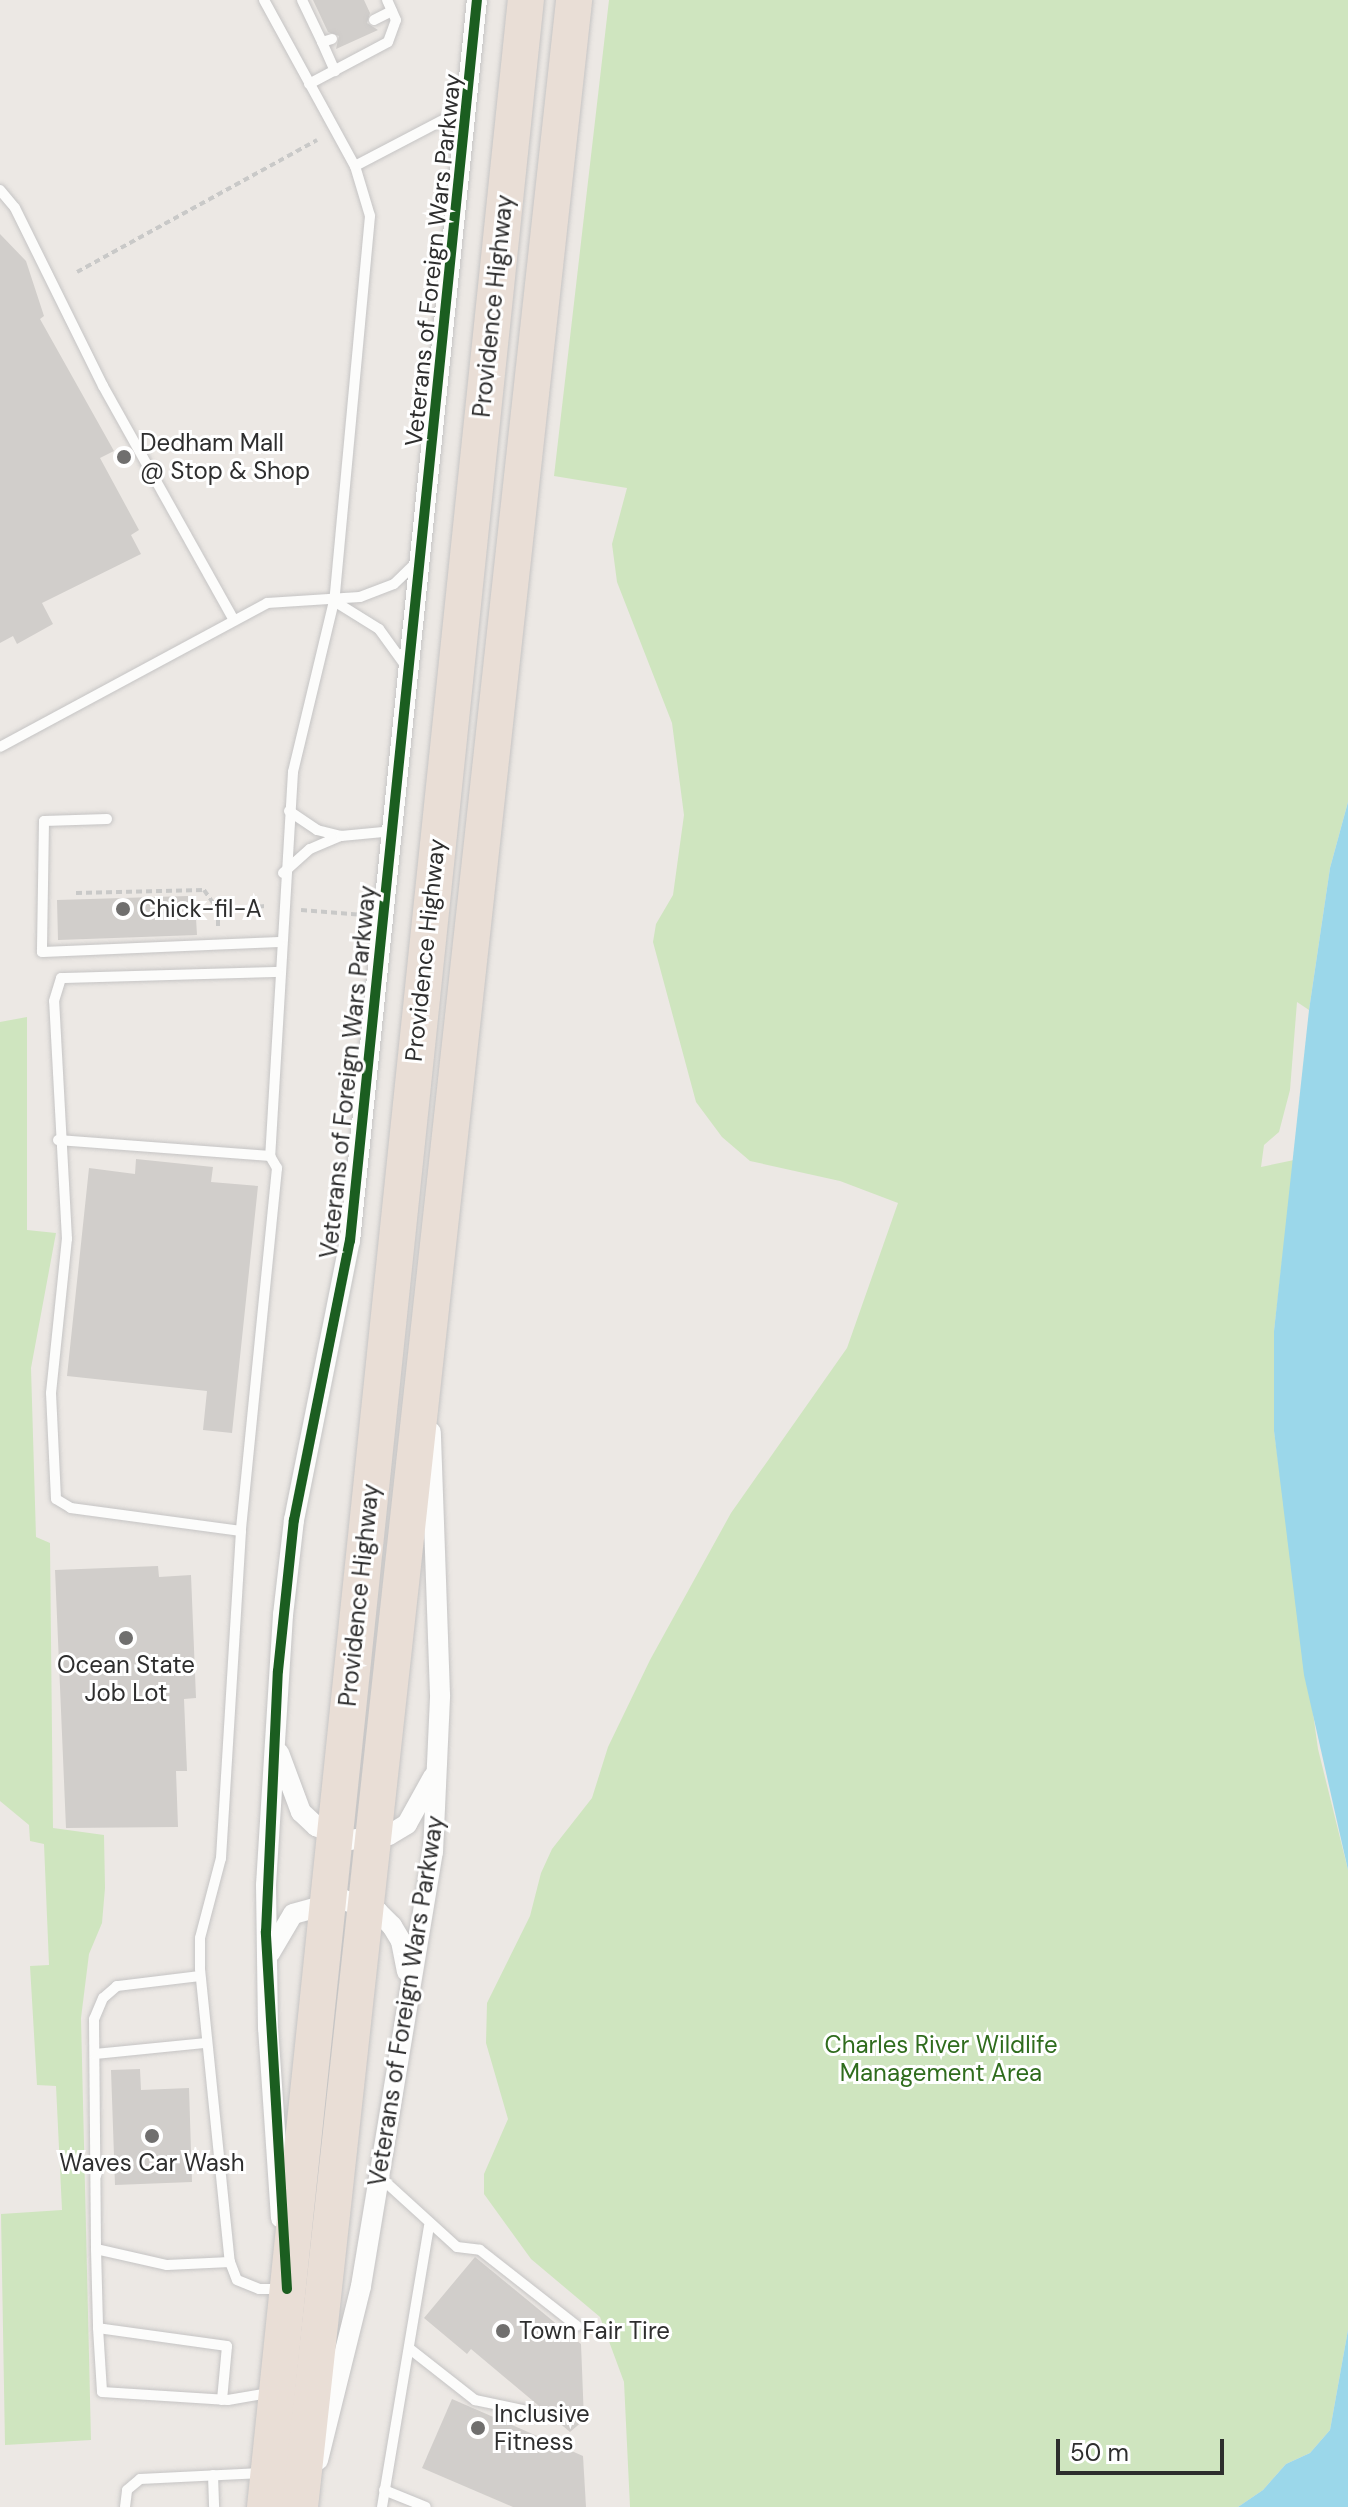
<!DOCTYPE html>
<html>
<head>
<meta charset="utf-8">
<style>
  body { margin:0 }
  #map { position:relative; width:1348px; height:2507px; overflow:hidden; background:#ece8e4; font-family:"DM Sans",sans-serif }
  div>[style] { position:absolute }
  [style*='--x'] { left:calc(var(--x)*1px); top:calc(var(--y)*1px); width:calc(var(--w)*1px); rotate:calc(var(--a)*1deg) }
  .green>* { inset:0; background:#cfe5bf }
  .water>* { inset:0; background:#9bd7ea }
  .building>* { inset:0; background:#d1cecb }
  .path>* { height:4px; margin-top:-2px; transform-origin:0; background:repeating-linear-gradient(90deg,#c9c9c8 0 6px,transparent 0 10px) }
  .roads { filter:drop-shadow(0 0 2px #c5c4c4) drop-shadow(0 0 2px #c5c4c4) }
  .lane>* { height:10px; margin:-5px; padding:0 5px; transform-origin:5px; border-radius:5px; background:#fcfcfb }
  .street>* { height:20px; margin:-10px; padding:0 10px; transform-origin:10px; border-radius:10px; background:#fcfcfb }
  .highway>* { height:36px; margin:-18px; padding:0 18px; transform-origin:18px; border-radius:18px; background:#e9ded6 }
  .cycleway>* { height:10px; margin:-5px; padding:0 5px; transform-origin:5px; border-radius:5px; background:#1b5e20 }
  .dots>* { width:22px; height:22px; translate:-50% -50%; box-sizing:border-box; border:4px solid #fff; border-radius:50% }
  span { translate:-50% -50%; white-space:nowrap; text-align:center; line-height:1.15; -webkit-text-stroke:6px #fff; paint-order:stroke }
  .street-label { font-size:24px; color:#2e2e2e }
  .poi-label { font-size:24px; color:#2e2e2e }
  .left { translate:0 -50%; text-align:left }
  .park-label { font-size:24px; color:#2f6c1d }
  .scale { position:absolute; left:1056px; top:2439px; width:168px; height:36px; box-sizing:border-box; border:4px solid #2e2e2e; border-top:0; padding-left:10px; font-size:24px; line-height:28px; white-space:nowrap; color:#2e2e2e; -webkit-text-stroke:6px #fff; paint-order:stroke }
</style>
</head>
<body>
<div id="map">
  <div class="green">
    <i style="clip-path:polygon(609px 0,1348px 0,1348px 802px,1330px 868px,1309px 1010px,1297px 1002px,1290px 1090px,1279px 1132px,1264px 1145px,1261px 1167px,1294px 1160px,1274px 1331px,1274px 1431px,1318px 1749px,1348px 1870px,1348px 2330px,1330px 2430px,1310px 2453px,1286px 2464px,1263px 2490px,1238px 2507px,630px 2507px,624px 2382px,600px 2317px,531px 2259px,484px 2194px,484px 2174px,508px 2119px,486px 2043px,487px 2003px,530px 1916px,541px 1873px,552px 1849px,592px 1798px,608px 1747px,650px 1660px,731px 1513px,847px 1348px,898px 1203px,840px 1181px,750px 1161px,722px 1137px,696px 1102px,653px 942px,656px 924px,673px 895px,684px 815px,672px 723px,617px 582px,612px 544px,627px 488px,554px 476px)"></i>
    <i style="clip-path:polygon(27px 1017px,27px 1230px,56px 1233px,31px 1368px,36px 1537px,50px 1543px,53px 1828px,104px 1835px,105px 1888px,102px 1923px,89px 1954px,81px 2018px,91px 2440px,5px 2445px,1px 2214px,62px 2210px,56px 2086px,37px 2085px,30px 1966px,49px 1965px,44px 1844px,30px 1841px,29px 1825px,0 1801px,0 1022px)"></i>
  </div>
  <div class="water">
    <i style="clip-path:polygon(1348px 802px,1348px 1870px,1304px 1675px,1274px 1431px,1274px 1331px,1309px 1010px,1330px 868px)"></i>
    <i style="clip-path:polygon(1348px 2330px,1348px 2507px,1238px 2507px,1263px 2490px,1286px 2464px,1310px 2453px,1330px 2430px)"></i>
  </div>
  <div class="building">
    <i style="clip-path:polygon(313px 0,364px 0,370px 13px,367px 23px,378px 30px,336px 49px,339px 36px,328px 32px)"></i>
    <i style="clip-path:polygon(0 234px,26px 261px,44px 316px,40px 319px,114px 451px,100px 458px,139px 530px,131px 535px,141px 554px,42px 603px,53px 624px,17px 644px,13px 636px,0 643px)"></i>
    <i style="clip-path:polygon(188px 896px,189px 919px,196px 918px,197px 935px,58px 940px,57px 900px)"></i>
    <i style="clip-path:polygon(136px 1159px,213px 1167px,211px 1182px,258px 1186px,232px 1433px,203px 1430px,207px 1391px,67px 1376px,89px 1168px,135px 1174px)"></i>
    <i style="clip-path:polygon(158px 1566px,159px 1577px,191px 1575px,196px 1698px,184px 1699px,187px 1771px,176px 1771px,178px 1827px,66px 1828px,55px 1570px)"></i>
    <i style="clip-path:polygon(140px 2069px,141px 2090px,189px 2088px,192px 2182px,115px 2185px,111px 2070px)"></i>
    <i style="clip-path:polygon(475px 2257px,581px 2344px,584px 2420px,570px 2432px,471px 2349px,467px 2354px,424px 2318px)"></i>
    <i style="clip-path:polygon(452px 2399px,583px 2456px,586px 2507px,513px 2507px,422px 2468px)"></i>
  </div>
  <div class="path">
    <i style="--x:77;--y:272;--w:274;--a:-28.8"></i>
    <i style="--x:76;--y:893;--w:128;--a:-1.3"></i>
    <i style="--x:204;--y:890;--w:24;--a:55"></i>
    <i style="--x:218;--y:910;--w:48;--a:-4.8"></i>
    <i style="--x:218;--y:910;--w:18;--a:90"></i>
    <i style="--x:301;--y:910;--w:63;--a:4.5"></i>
  </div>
  <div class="roads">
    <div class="lane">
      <i style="--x:264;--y:0;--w:189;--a:61.3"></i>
      <i style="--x:355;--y:166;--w:52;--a:73.3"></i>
      <i style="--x:370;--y:216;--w:387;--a:95.3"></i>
      <i style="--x:334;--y:601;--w:176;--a:103.5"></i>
      <i style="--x:293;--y:772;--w:385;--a:93.4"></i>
      <i style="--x:302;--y:0;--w:47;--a:64.5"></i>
      <i style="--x:374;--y:20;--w:20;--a:-27"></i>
      <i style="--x:332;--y:39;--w:10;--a:163"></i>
      <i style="--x:322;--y:42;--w:32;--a:66"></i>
      <i style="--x:309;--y:84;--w:89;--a:-28"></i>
      <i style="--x:388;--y:42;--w:23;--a:-70"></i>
      <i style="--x:396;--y:20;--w:22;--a:-114"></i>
      <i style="--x:355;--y:166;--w:123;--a:-27.6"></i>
      <i style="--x:0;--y:190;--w:23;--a:50"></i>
      <i style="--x:15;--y:208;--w:199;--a:63.7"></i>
      <i style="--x:103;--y:386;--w:268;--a:60.8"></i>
      <i style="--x:334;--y:601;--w:53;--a:31.9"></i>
      <i style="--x:379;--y:629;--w:44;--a:54.2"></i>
      <i style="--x:0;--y:747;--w:303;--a:-28.3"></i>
      <i style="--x:267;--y:603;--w:93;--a:-3.7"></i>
      <i style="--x:360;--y:597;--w:36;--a:-21"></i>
      <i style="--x:394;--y:584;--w:30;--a:-44"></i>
      <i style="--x:289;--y:811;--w:34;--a:34"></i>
      <i style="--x:317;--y:830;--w:25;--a:14"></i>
      <i style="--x:107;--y:819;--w:63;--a:178.2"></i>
      <i style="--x:44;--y:821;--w:131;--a:90.9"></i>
      <i style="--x:42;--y:952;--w:238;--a:-2.4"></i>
      <i style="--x:283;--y:873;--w:36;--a:-42"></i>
      <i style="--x:310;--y:849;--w:34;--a:-23"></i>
      <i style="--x:341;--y:836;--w:53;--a:-5.4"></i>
      <i style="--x:58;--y:1140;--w:213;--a:4.3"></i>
      <i style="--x:270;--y:1156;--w:14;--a:60"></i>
      <i style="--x:277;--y:1168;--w:365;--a:95.7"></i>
      <i style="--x:241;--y:1531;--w:328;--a:93.5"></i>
      <i style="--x:221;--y:1858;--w:83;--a:104.7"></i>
      <i style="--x:200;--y:1938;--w:31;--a:90"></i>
      <i style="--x:200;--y:1969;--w:295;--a:84.2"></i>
      <i style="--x:230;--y:2262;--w:19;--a:69"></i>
      <i style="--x:237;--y:2280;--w:24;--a:22"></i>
      <i style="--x:259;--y:2289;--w:24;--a:0"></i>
      <i style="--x:241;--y:1531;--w:172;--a:-172.3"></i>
      <i style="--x:71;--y:1508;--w:17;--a:-149"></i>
      <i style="--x:56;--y:1499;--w:106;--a:-92.7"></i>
      <i style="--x:51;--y:1393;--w:155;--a:-84.1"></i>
      <i style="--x:67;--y:1239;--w:238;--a:-93.1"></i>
      <i style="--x:54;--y:1001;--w:24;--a:-73"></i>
      <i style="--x:61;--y:978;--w:217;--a:-1.6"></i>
      <i style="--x:200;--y:1976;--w:84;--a:173.1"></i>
      <i style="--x:117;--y:1986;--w:18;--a:139"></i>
      <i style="--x:103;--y:1998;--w:23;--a:113"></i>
      <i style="--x:94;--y:2019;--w:230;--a:89.5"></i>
      <i style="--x:96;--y:2249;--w:73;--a:12.7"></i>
      <i style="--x:167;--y:2265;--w:63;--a:-2.7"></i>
      <i style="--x:95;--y:2054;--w:112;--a:-5.7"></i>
      <i style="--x:380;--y:2177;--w:104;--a:42.3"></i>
      <i style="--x:457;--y:2247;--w:23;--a:7"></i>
      <i style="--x:480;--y:2250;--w:123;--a:38.1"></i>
      <i style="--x:96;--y:2249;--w:79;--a:88.5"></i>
      <i style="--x:410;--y:2349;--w:83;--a:38.1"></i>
      <i style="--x:475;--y:2400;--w:58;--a:11.9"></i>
      <i style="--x:222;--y:2400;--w:54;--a:-84.7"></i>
      <i style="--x:227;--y:2346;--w:130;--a:-172.1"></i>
      <i style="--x:98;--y:2328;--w:64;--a:86.4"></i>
      <i style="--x:102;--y:2392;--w:126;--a:3.6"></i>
      <i style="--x:228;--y:2400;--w:42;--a:-9.7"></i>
      <i style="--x:213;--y:2475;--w:32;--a:88"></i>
      <i style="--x:384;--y:2490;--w:45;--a:22"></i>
      <i style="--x:125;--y:2507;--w:17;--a:-83"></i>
      <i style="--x:127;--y:2490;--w:17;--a:-40"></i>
      <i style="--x:140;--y:2479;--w:122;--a:-2.8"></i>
      <i style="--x:382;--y:2507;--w:285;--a:-80.5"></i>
    </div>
    <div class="street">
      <i style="--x:279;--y:1753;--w:63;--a:69.6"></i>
      <i style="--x:301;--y:1812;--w:21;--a:43"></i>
      <i style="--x:316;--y:1826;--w:36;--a:23"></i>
      <i style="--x:349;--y:1840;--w:40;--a:-7.1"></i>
      <i style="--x:389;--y:1835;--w:21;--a:-31"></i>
      <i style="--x:407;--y:1824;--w:54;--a:-61"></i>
      <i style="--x:270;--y:1953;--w:45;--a:-59.5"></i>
      <i style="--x:293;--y:1914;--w:53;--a:-15.4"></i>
      <i style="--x:344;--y:1900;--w:36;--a:19"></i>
      <i style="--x:378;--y:1912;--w:20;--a:45"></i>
      <i style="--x:392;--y:1926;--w:17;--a:59"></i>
      <i style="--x:401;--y:1941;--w:31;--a:79"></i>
      <i style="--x:281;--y:2218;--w:190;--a:-93.9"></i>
      <i style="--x:268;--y:2028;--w:143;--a:-90.8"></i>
      <i style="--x:266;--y:1885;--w:271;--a:-86.4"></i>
      <i style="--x:283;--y:1615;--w:96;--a:-83.4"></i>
      <i style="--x:294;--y:1520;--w:285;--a:-78.7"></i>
      <i style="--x:350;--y:1241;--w:1247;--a:-84.16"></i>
      <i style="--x:318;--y:2460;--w:179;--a:-76.1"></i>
      <i style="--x:361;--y:2286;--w:440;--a:-80.6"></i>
      <i style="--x:433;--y:1852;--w:157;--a:-87.4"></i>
      <i style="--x:440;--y:1695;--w:263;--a:-92"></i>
    </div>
    <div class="highway">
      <i style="--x:265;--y:2507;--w:2521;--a:-84.06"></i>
      <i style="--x:300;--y:2507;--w:2522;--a:-83.76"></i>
    </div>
  </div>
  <div class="cycleway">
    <i style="--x:287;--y:2289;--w:358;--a:-93.4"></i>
    <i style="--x:266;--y:1932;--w:261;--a:-87.4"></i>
    <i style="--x:278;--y:1671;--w:152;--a:-84"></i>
    <i style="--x:294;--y:1520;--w:285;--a:-78.7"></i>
    <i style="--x:350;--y:1241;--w:1247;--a:-84.16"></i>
  </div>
  <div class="dots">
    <i style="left:124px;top:457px;background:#706f6e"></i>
    <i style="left:123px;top:909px;background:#706f6e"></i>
    <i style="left:126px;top:1638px;background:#706f6e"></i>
    <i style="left:152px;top:2136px;background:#706f6e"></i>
    <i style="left:503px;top:2331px;background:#706f6e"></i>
    <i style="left:478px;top:2428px;background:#706f6e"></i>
  </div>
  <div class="street-label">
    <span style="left:433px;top:260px;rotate:-84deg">Veterans of Foreign Wars Parkway</span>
    <span style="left:493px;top:306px;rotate:-84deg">Providence Highway</span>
    <span style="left:425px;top:950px;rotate:-84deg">Providence Highway</span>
    <span style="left:348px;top:1072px;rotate:-84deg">Veterans of Foreign Wars Parkway</span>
    <span style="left:359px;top:1595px;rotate:-84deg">Providence Highway</span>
    <span style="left:406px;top:2001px;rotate:-81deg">Veterans of Foreign Wars Parkway</span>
  </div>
  <div class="poi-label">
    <span class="left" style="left:140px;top:457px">Dedham Mall<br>@ Stop &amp; Shop</span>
    <span class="left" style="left:139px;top:909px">Chick-fil-A</span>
    <span style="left:126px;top:1679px">Ocean State<br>Job Lot</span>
    <span style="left:152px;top:2163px">Waves Car Wash</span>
    <span class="left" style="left:519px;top:2331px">Town Fair Tire</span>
    <span class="left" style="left:494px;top:2428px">Inclusive<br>Fitness</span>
  </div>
  <div class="park-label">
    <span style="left:941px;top:2059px">Charles River Wildlife<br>Management Area</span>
  </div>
  <div class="scale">50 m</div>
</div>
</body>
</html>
